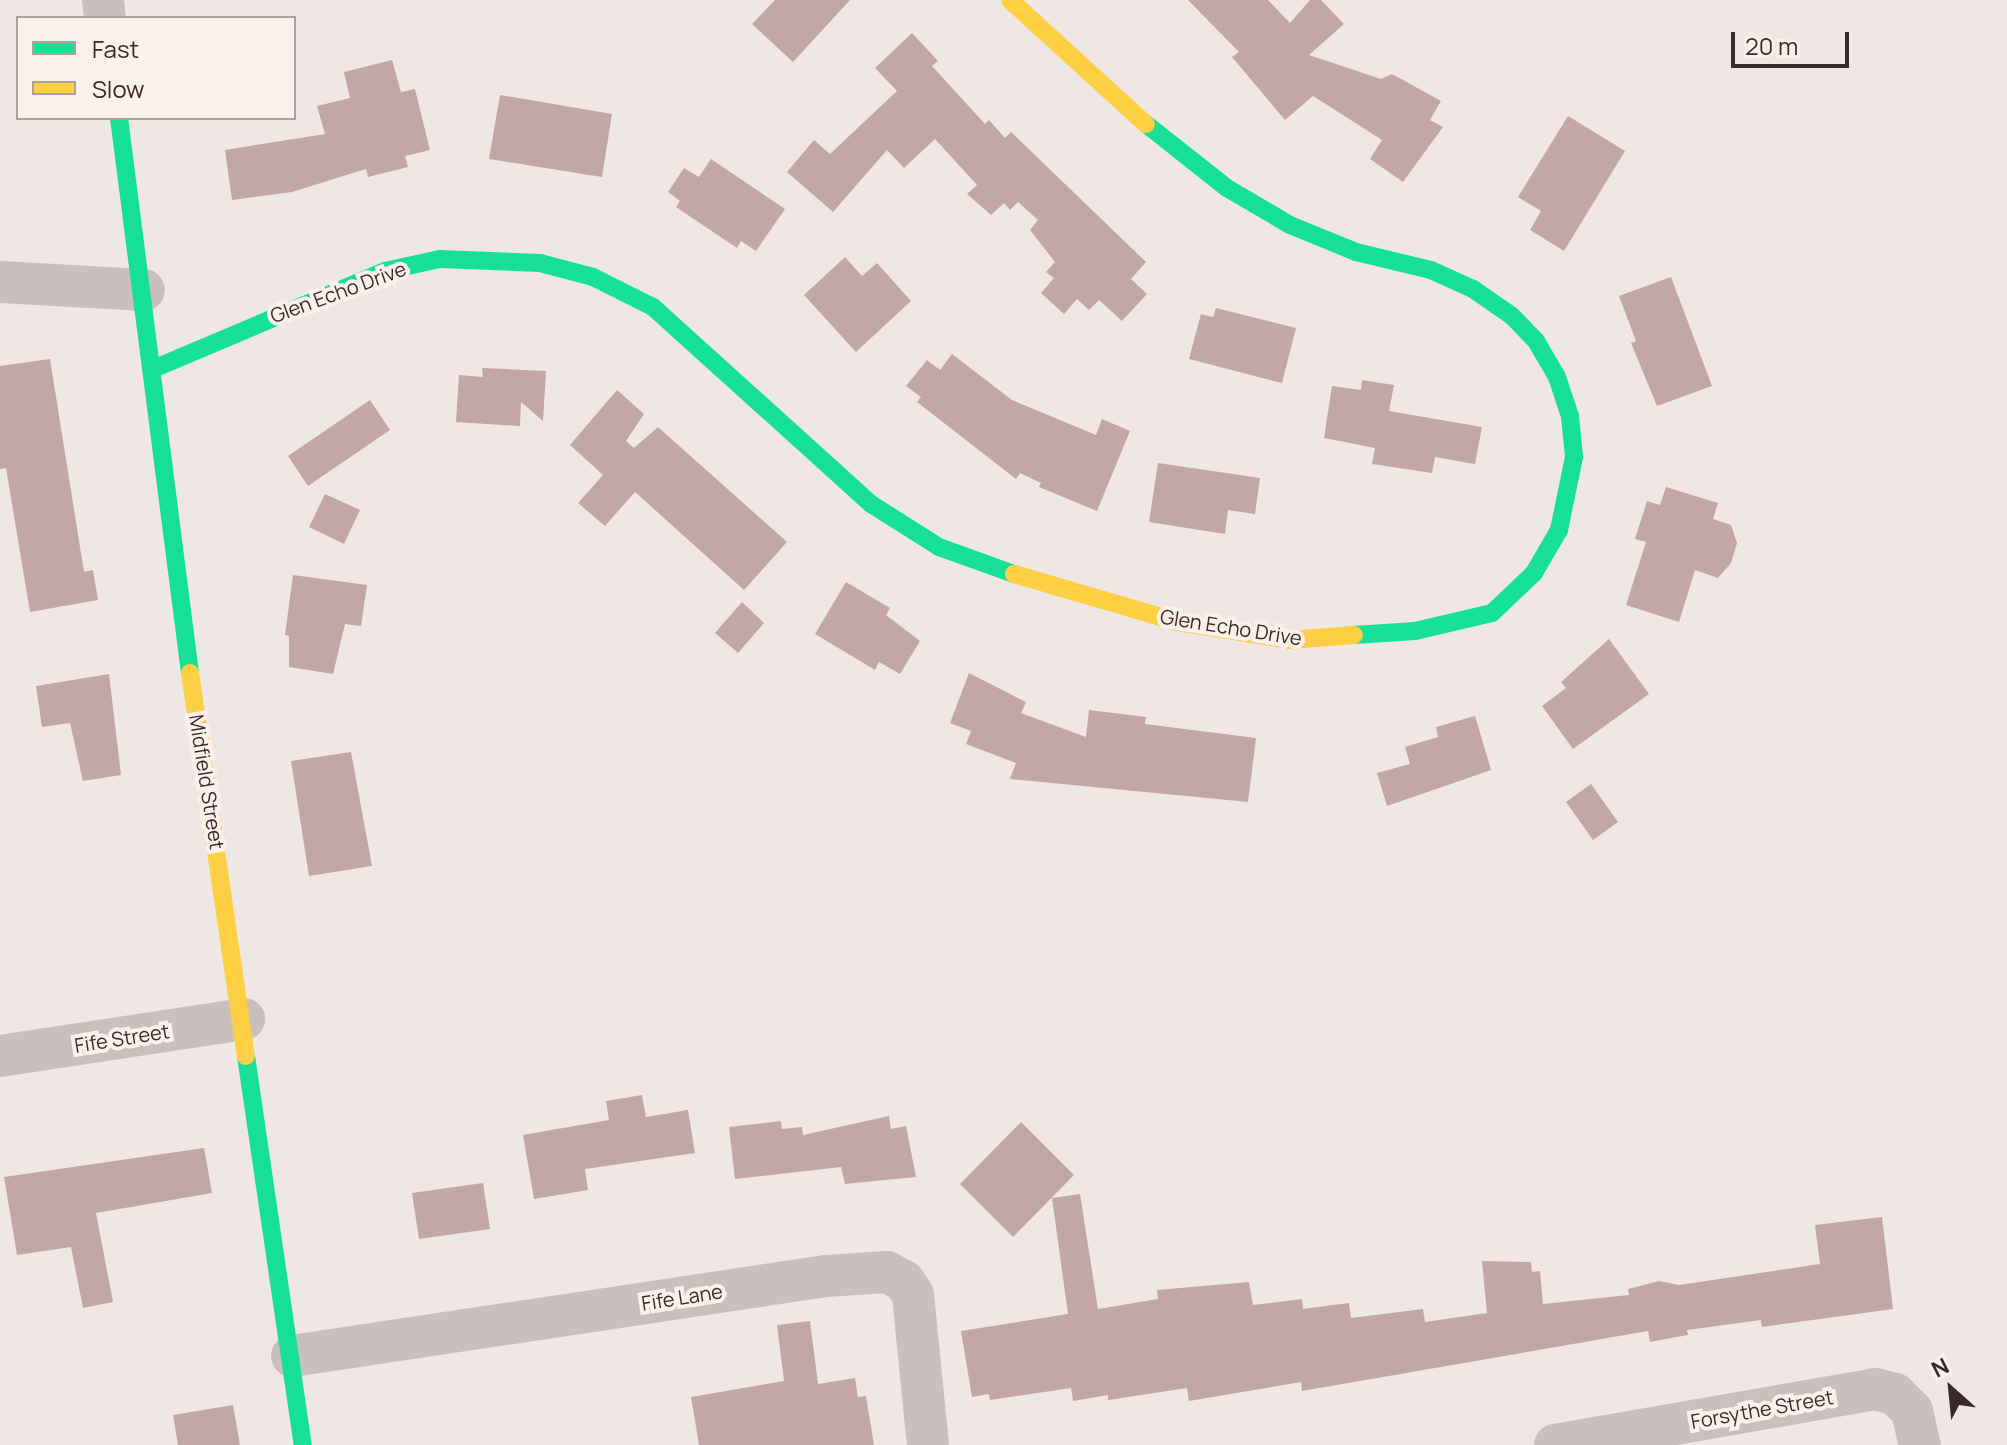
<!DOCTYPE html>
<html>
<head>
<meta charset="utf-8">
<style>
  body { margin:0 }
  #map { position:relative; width:2007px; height:1445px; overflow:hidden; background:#efe7e3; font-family:Manrope,sans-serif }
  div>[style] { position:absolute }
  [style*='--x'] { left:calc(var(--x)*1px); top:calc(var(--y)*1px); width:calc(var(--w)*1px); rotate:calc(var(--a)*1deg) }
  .building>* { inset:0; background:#c3a7a4 }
  .street>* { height:42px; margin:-21px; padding:0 21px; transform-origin:21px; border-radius:21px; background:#c9bfbc }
  .fast>* { height:18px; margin:-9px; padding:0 9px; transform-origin:9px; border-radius:9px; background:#16e098 }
  .slow>* { height:18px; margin:-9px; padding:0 9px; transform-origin:9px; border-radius:9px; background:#ffcf43 }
  span { translate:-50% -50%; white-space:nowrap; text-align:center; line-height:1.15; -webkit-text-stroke:8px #fbf0eb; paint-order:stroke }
  .street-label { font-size:20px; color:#3a2b29 }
  .legend { position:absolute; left:16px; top:16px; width:280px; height:104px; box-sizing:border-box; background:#fbf0eb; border:2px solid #aea19d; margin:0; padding:10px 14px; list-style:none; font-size:24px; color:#3a2b29 }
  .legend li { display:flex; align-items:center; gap:16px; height:40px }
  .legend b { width:40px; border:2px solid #aea19d }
  .north { position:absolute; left:1911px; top:1349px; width:80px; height:80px; -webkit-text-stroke:6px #fbf0eb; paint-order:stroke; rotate:333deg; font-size:22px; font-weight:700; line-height:32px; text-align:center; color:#3a2b29 }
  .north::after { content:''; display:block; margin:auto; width:28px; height:36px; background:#3a2b29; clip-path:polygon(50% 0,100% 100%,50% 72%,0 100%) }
  .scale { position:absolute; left:1731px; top:32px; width:118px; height:36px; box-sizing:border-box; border:4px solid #3a2b29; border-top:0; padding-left:10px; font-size:24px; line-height:28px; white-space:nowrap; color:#3a2b29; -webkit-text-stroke:6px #fbf0eb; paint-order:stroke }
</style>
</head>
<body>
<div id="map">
  <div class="building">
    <i style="clip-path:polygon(775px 0,850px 0,793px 62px,752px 24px)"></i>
    <i style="clip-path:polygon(1188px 0,1268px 0,1290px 23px,1310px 0,1321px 0,1344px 24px,1309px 55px,1381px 79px,1392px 74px,1441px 101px,1430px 120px,1443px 127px,1403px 182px,1370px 159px,1382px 140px,1313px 96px,1285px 120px,1232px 57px,1239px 52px)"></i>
    <i style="clip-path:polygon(912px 33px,938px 61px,932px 66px,985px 124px,989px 120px,1005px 138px,1011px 132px,1146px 262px,1131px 279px,1147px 294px,1122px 321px,1099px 300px,1089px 310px,1077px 299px,1064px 314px,1041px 293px,1054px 278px,1046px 272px,1055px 262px,1030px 230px,1038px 220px,1018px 202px,1010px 210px,1004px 203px,991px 215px,967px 194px,977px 185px,935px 139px,904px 168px,887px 150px,833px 212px,787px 172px,814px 140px,830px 154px,897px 91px,875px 68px)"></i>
    <i style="clip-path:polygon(392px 60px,401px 92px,415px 89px,430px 150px,405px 156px,408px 167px,368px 177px,366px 169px,292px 192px,232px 200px,225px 150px,325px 134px,317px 106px,350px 98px,344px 72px)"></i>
    <i style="clip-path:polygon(500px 95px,612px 114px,602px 177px,489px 159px)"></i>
    <i style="clip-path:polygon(1568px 116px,1625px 151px,1564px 251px,1530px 230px,1541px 211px,1518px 197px)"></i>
    <i style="clip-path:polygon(711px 159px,785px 209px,756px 251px,741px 241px,737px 248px,676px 207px,680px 201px,668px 192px,684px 168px,699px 177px)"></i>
    <i style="clip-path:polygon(845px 257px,862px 276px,877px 263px,911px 301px,856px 352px,804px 295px)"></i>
    <i style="clip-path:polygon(1671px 277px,1712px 386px,1657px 406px,1631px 343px,1636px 341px,1619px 296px)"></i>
    <i style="clip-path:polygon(1216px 308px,1296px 328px,1282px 383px,1189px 359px,1201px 314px,1213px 317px)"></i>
    <i style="clip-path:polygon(952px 354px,1012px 400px,1096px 435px,1102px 419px,1130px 431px,1097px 511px,1039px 487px,1041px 483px,1020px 473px,1016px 479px,917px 402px,921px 397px,906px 386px,927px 360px,940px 370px)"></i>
    <i style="clip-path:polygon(50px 359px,84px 572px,93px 570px,98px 600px,30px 612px,6px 468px,0 469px,0 366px)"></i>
    <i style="clip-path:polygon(482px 368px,546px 371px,543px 421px,521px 402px,520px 426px,456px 422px,459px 375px,483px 377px)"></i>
    <i style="clip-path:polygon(1362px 380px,1394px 385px,1389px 411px,1482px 427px,1475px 464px,1435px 457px,1432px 473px,1372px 464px,1375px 448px,1324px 438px,1332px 386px,1361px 390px)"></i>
    <i style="clip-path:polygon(617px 390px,644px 414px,626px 441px,634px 448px,658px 427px,787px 542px,744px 590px,635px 492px,605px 526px,578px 503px,603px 475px,570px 445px)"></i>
    <i style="clip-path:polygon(370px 400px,390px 430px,308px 486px,288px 456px)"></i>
    <i style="clip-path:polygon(1158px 463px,1260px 478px,1255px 514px,1228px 510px,1225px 534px,1149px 522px)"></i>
    <i style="clip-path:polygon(1666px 487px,1718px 503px,1713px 519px,1731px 525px,1737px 543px,1731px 563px,1718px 578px,1695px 570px,1679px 622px,1626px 605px,1646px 542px,1635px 539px,1647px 501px,1660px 505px)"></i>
    <i style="clip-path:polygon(325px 494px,360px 510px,344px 544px,309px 527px)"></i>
    <i style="clip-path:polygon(293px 575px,367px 585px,361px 626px,345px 624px,333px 674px,289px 667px,289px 636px,285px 635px)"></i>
    <i style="clip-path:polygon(846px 582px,890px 608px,886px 615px,920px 641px,900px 674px,879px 662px,875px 670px,815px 634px)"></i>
    <i style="clip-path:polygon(742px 602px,764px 623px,738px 653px,715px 633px)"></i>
    <i style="clip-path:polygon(1609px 639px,1649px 694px,1573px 749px,1542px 706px,1566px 688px,1561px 682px)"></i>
    <i style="clip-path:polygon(969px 673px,1026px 702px,1021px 713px,1086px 737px,1089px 710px,1146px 717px,1145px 724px,1256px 738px,1248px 802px,1010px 779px,1016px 763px,966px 744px,971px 731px,950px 723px)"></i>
    <i style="clip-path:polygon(109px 674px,121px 775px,83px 781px,70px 723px,42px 727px,36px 686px)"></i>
    <i style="clip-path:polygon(1475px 716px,1491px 770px,1387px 806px,1377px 773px,1410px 764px,1405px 747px,1438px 737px,1436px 727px)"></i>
    <i style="clip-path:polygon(351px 752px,372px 866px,309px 876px,291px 761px)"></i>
    <i style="clip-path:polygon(1591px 784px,1618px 822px,1593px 840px,1566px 802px)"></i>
    <i style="clip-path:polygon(642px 1095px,646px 1117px,688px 1110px,695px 1153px,585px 1169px,588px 1190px,534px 1199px,523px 1135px,609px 1120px,606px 1101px)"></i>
    <i style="clip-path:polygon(889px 1116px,891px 1129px,906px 1126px,916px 1177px,845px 1184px,841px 1167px,735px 1179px,729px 1127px,781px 1121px,782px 1129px,802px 1127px,803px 1135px)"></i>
    <i style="clip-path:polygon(1021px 1122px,1074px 1175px,1013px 1237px,960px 1184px)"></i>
    <i style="clip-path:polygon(204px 1148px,212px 1193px,96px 1213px,113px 1302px,83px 1308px,71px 1247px,17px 1255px,4px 1177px)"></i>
    <i style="clip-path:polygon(483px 1183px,490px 1229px,419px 1239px,412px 1193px)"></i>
    <i style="clip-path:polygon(1080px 1194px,1098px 1309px,1158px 1299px,1157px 1290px,1249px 1282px,1253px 1305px,1302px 1299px,1303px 1309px,1349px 1303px,1351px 1318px,1423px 1309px,1425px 1322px,1487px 1313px,1482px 1261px,1531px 1262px,1532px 1272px,1540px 1271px,1543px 1304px,1629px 1295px,1628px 1289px,1659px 1281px,1679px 1285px,1820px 1264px,1815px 1225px,1882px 1217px,1893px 1309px,1762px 1327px,1761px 1320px,1687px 1330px,1688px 1335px,1650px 1342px,1648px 1331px,1302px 1391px,1301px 1382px,1189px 1401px,1187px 1388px,1108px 1400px,1108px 1395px,1073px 1401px,1071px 1388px,990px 1400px,989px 1394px,972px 1397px,961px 1331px,1068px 1314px,1052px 1198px)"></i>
    <i style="clip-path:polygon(810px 1321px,818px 1384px,855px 1378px,858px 1397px,866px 1396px,874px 1445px,699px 1445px,691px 1397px,784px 1381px,777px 1325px)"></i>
    <i style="clip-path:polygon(233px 1405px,240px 1445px,178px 1445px,173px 1415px)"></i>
  </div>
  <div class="street">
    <i style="--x:103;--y:0;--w:18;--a:84"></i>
    <i style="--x:0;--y:282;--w:144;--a:3.2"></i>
    <i style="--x:0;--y:1056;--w:247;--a:-8.6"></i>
    <i style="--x:292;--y:1356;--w:540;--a:-8.52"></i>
    <i style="--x:826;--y:1276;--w:61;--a:-3.8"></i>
    <i style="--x:887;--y:1272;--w:19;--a:28"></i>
    <i style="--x:904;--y:1281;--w:17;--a:57"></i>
    <i style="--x:913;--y:1295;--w:151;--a:84.3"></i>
    <i style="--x:1555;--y:1445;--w:325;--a:-9.9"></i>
    <i style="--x:1875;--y:1389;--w:21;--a:14"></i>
    <i style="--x:1895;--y:1394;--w:24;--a:45"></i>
    <i style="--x:1912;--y:1411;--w:35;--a:77"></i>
  </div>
  <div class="fast">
    <i style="--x:119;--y:118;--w:560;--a:82.71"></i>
    <i style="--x:1146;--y:124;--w:103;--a:38.3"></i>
    <i style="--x:1227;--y:188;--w:73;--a:30.4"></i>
    <i style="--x:1290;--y:225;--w:71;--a:22.2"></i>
    <i style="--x:1356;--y:252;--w:77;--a:13.5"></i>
    <i style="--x:1431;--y:270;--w:46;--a:24.3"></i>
    <i style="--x:1473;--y:289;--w:47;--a:34.7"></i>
    <i style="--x:1512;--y:316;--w:35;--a:46"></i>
    <i style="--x:1536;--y:341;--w:42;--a:59.7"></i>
    <i style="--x:1557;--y:377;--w:41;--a:71.6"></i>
    <i style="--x:1570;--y:416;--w:41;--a:84.4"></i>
    <i style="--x:1574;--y:457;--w:75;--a:101.6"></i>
    <i style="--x:1559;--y:530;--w:50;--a:120.2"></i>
    <i style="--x:1534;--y:573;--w:58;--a:136.4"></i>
    <i style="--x:1492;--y:613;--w:79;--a:166.8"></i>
    <i style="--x:1415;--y:631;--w:61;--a:176.2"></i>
    <i style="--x:153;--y:369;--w:252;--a:-22.9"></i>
    <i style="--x:385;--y:271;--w:56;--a:-12.3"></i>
    <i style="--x:440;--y:259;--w:100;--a:2.3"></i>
    <i style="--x:540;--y:263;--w:55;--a:14.8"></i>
    <i style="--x:593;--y:277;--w:67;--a:26.6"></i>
    <i style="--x:653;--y:307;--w:294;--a:42.1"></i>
    <i style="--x:871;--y:504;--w:80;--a:32.3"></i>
    <i style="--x:939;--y:547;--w:80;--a:19.8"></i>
    <i style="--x:246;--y:1056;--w:393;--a:81.7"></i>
  </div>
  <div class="slow">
    <i style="--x:1010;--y:0;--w:184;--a:42.4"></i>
    <i style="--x:1014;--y:574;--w:171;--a:16.3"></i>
    <i style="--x:1178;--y:622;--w:113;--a:9.1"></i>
    <i style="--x:1290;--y:640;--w:64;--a:-4.5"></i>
    <i style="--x:190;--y:673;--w:387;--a:81.7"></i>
  </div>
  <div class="street-label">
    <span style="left:338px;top:292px;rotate:-20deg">Glen Echo Drive</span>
    <span style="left:1231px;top:627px;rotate:9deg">Glen Echo Drive</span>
    <span style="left:207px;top:782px;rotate:81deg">Midfield Street</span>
    <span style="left:122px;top:1038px;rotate:-9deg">Fife Street</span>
    <span style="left:682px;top:1297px;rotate:-9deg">Fife Lane</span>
    <span style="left:1762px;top:1409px;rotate:-10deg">Forsythe Street</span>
  </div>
  <ul class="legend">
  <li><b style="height:10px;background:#16e098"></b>Fast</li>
  <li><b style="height:10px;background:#ffcf43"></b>Slow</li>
  </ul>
  <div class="north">N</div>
  <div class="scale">20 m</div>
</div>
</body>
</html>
